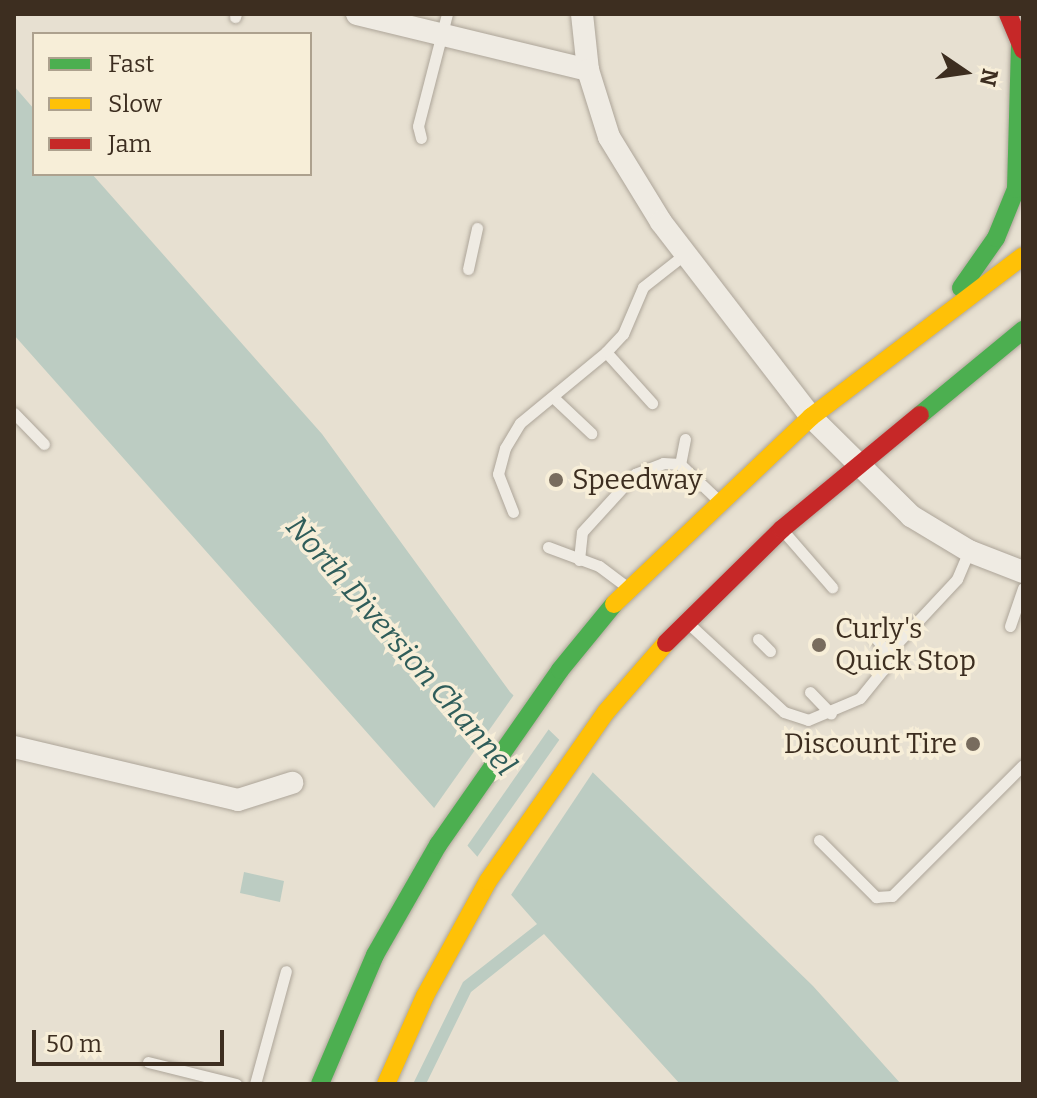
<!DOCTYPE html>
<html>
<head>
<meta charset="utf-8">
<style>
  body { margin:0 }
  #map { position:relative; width:1037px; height:1098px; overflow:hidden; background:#e7e0d1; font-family:Bitter,serif }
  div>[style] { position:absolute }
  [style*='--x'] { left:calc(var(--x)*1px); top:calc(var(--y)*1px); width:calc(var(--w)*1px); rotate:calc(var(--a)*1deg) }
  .water>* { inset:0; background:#bcccc2 }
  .pier>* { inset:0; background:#e7e0d1 }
  .roads { filter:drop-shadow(0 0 2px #ada599) drop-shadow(0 0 2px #ada599) }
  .lane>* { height:11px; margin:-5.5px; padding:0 5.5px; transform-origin:5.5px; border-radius:5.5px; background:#efebe3 }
  .street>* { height:22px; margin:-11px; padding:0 11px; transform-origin:11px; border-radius:11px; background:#efebe3 }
  .fast>* { height:18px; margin:-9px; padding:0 9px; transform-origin:9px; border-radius:9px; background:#4caf50 }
  .slow>* { height:18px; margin:-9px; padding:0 9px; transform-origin:9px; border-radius:9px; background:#ffc107 }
  .jam>* { height:18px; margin:-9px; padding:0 9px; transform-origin:9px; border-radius:9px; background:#c62828 }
  .dots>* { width:22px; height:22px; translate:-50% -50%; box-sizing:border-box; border:4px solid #f7eed8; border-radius:50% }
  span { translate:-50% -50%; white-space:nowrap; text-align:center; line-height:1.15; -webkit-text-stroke:7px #f7eed8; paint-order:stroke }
  .poi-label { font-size:28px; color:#3d2e20 }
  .left { translate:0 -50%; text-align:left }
  .right { translate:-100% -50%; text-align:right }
  .water-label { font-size:30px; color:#2f5d5a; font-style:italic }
  .frame { position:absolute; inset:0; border:16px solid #3d2e20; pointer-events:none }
  .legend { position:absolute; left:32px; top:32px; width:280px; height:144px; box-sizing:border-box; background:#f7eed8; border:2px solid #ada18e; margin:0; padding:10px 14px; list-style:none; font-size:24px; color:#3d2e20 }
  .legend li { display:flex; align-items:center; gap:16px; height:40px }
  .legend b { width:40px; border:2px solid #ada18e }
  .north { position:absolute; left:925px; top:32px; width:80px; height:80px; -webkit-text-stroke:6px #f7eed8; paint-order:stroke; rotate:103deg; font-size:22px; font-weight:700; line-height:32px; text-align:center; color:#3d2e20 }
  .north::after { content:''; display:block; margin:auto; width:28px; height:36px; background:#3d2e20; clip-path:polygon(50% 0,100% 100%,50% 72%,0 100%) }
  .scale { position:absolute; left:32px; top:1030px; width:192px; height:36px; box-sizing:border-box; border:4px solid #3d2e20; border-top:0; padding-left:10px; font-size:24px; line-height:28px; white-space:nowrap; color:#3d2e20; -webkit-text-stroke:6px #f7eed8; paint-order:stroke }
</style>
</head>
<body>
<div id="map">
  <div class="water">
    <i style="clip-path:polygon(14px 86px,34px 109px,34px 174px,92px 174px,322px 434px,510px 692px,813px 986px,901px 1084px,680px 1084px,544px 934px,471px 992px,426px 1084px,413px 1084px,463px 982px,537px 924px,14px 335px)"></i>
    <i style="clip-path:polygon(244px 872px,284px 881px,280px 902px,240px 893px)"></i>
  </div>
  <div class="pier">
    <i style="clip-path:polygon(516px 692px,551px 726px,465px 849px,432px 811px)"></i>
    <i style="clip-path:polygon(562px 736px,595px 769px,509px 898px,475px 860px)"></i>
  </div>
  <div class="roads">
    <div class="lane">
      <i style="--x:235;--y:17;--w:3;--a:-72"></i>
      <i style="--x:421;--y:138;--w:12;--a:-104"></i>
      <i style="--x:418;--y:126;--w:116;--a:-75.5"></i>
      <i style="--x:468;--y:269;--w:42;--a:-77.6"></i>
      <i style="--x:606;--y:352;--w:69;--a:48"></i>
      <i style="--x:555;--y:399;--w:50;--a:43.4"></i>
      <i style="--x:14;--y:413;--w:43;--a:45.9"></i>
      <i style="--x:685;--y:439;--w:25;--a:101"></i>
      <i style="--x:680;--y:464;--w:52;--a:43.5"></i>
      <i style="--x:513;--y:512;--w:41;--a:-111.5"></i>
      <i style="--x:498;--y:474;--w:27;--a:-75"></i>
      <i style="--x:505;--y:448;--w:29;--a:-59"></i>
      <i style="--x:520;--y:423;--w:112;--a:-39.5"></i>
      <i style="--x:606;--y:352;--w:25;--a:-47"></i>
      <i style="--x:623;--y:334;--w:51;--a:-66.9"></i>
      <i style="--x:643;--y:287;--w:53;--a:-38.2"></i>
      <i style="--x:785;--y:533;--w:72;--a:49"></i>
      <i style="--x:548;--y:547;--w:54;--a:20.4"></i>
      <i style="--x:599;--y:566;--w:34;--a:37"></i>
      <i style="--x:579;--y:560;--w:28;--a:-84"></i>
      <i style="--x:582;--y:532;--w:79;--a:-47.6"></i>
      <i style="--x:635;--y:474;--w:30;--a:-21"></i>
      <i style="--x:663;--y:463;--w:17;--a:3"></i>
      <i style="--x:689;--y:624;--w:129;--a:42.8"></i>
      <i style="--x:784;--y:712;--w:25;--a:18"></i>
      <i style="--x:808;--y:720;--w:56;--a:-22.9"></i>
      <i style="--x:860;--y:698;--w:36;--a:-51"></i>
      <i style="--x:883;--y:670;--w:18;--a:-74"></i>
      <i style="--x:888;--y:653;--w:101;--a:-47"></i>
      <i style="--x:957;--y:579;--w:30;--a:-67"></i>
      <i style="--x:1010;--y:626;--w:40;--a:-71.1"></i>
      <i style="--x:870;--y:631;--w:28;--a:51"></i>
      <i style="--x:758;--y:639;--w:17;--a:45"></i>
      <i style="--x:810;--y:692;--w:30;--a:46"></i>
      <i style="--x:819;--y:840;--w:81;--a:45"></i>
      <i style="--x:876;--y:897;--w:16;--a:-4"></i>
      <i style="--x:892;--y:896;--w:185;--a:-45"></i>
      <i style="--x:148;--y:1062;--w:91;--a:14"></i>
      <i style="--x:255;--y:1084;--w:117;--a:-74.7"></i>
    </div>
    <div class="street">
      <i style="--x:357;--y:14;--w:238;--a:13.6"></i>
      <i style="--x:582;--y:14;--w:56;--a:83.9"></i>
      <i style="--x:588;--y:70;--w:70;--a:72.6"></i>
      <i style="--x:609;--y:137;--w:100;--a:58.5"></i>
      <i style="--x:661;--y:222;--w:246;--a:52.4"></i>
      <i style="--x:811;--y:417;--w:141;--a:44.7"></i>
      <i style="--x:911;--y:516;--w:68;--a:31.1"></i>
      <i style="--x:969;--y:551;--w:58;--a:21.3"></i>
      <i style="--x:14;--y:747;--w:230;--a:13.3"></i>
      <i style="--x:238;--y:800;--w:57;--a:-17.5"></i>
    </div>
    <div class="fast">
      <i style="--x:961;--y:288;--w:61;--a:-55"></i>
      <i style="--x:996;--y:238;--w:53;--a:-67.8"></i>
      <i style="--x:1016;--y:189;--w:145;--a:-88.4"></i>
      <i style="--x:920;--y:415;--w:134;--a:-39.5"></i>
      <i style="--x:320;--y:1084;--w:140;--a:-66.9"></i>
      <i style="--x:375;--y:955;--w:127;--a:-60.2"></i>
      <i style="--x:438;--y:845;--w:213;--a:-55.1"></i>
      <i style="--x:560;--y:670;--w:85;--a:-50.7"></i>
    </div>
    <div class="slow">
      <i style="--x:614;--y:604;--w:272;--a:-43.5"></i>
      <i style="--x:811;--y:417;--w:266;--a:-37.2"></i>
      <i style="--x:386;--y:1084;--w:96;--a:-66.1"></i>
      <i style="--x:425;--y:996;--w:131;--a:-61.3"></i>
      <i style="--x:488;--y:881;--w:206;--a:-55.1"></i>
      <i style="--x:606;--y:712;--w:91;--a:-49"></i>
    </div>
    <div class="jam">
      <i style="--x:1008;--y:14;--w:39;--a:67"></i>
      <i style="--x:666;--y:643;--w:163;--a:-44.5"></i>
      <i style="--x:782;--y:529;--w:179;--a:-39.6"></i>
    </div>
  </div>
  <div class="dots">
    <i style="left:556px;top:480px;background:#786c5e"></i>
    <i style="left:819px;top:645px;background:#786c5e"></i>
    <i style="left:973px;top:744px;background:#786c5e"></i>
  </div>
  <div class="poi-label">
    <span class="left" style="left:572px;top:480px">Speedway</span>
    <span class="left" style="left:835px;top:645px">Curly's<br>Quick Stop</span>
    <span class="right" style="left:957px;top:744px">Discount Tire</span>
  </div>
  <div class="water-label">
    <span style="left:401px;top:646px;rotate:49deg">North Diversion Channel</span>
  </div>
  <div class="frame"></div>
  <ul class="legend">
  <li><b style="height:10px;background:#4caf50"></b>Fast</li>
  <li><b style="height:10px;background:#ffc107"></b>Slow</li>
  <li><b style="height:10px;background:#c62828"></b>Jam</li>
  </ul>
  <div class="north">N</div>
  <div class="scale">50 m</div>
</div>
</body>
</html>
